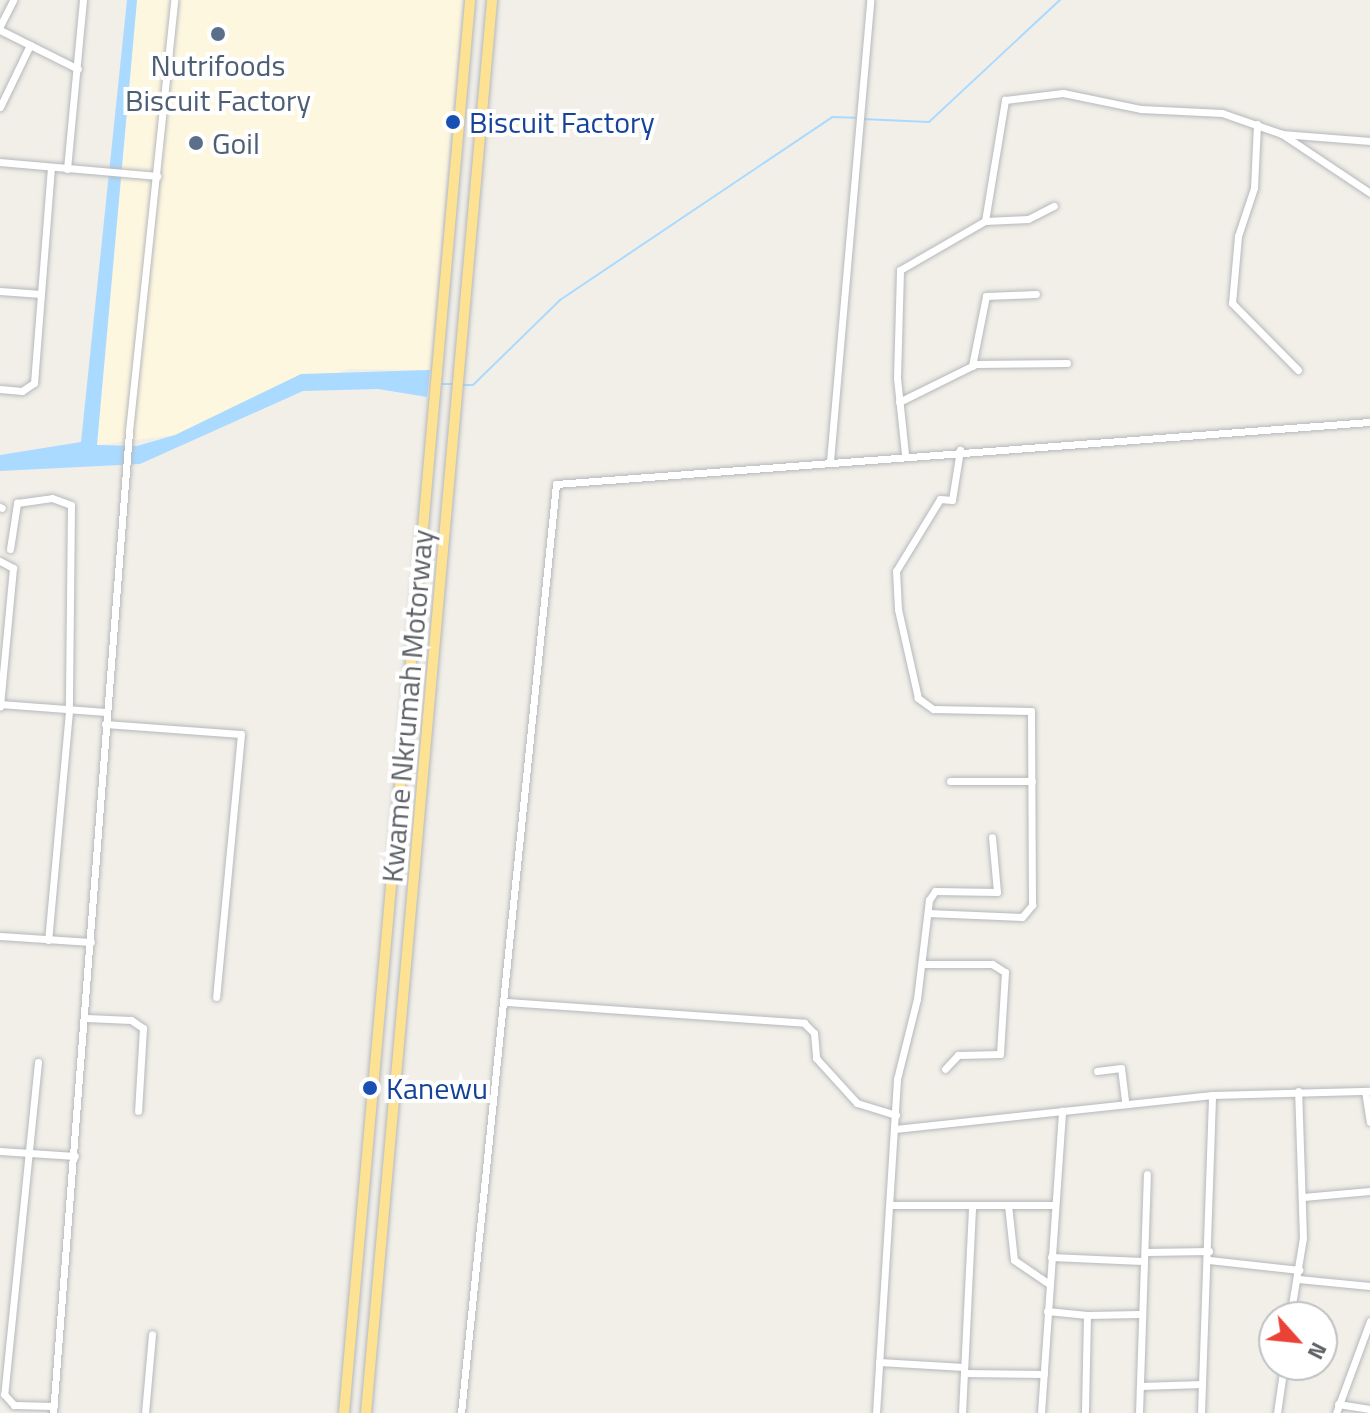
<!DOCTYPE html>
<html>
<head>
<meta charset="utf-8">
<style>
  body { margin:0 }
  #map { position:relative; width:1370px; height:1413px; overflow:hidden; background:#f1efe8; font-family:"Titillium Web",sans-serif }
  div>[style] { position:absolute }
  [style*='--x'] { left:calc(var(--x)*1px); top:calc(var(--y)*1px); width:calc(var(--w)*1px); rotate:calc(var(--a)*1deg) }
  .commercial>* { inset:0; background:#fef7e0 }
  .water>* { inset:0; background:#aadaff }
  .stream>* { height:2px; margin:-1px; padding:0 1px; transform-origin:1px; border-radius:1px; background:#aadaff }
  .roads { filter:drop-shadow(0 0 2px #b5b8bc) drop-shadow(0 0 2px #b5b8bc) }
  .minor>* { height:7px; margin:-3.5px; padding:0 3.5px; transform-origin:3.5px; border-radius:3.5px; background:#fff }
  .highway>* { height:10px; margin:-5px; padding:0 5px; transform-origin:5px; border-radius:5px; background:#fde293 }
  .dots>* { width:22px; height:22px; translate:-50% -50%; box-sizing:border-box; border:4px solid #fff; border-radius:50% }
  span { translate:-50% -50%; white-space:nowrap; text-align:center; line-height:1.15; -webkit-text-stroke:8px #fff; paint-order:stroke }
  .service-label { font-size:30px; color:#4e5e75 }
  .left { translate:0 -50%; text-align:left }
  .transit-label { font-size:30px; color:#164399 }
  .street-label { font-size:30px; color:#5f6368 }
  .north { position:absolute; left:1258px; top:1301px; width:80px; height:80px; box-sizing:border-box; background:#fff; border:2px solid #bfc1c3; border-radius:50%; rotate:117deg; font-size:22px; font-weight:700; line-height:32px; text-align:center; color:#5f6368 }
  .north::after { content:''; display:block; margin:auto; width:28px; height:36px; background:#ea4335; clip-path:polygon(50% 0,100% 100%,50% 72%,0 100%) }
</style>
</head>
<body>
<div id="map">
  <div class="commercial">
    <i style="clip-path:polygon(137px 0,463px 0,430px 370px,349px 369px,175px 435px,96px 445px)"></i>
  </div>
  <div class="water">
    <i style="clip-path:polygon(127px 0,137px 0,97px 445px,137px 446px,175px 435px,301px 374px,430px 370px,427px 397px,378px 389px,303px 391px,140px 464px,0 471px,0 455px,81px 442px)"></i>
  </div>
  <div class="stream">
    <i style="--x:862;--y:119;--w:67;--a:2.6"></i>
    <i style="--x:929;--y:122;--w:179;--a:-43"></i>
    <i style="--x:441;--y:384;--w:13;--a:0"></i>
    <i style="--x:461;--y:385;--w:12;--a:0"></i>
    <i style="--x:473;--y:385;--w:122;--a:-44.3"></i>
    <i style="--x:560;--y:300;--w:328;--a:-33.9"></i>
    <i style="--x:832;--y:117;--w:23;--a:2"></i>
  </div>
  <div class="roads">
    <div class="minor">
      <i style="--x:0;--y:26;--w:29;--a:-63"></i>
      <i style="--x:0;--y:30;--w:87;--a:26.6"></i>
      <i style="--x:0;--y:107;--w:69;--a:-64.2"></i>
      <i style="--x:1257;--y:124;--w:64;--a:92.7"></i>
      <i style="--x:1254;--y:188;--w:51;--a:108.4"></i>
      <i style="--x:1238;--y:236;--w:67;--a:95.1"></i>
      <i style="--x:1232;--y:303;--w:94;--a:45.4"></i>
      <i style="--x:1282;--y:134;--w:106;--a:33.8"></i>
      <i style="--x:0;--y:162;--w:158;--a:5.1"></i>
      <i style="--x:67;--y:169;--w:170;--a:-84.6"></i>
      <i style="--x:985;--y:221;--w:43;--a:-2.7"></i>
      <i style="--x:1028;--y:219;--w:29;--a:-27"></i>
      <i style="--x:0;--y:291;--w:41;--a:4.2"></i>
      <i style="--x:972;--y:366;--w:71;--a:-78.7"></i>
      <i style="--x:986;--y:296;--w:50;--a:-2.3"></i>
      <i style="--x:0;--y:389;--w:22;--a:5"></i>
      <i style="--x:22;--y:391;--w:14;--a:-34"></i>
      <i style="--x:34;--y:383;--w:216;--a:-85.5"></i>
      <i style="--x:899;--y:402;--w:86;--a:-26.3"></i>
      <i style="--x:976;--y:364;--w:91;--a:-0.6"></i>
      <i style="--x:905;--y:454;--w:76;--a:-96"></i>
      <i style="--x:897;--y:378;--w:108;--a:-88.4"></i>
      <i style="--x:900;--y:270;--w:98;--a:-30"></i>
      <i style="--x:985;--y:221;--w:123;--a:-80.6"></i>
      <i style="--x:1005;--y:100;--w:58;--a:-6.9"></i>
      <i style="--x:1063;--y:93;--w:80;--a:11.6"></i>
      <i style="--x:1141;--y:109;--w:81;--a:2.8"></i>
      <i style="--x:1222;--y:113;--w:64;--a:19.3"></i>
      <i style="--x:1282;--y:134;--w:88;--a:4.5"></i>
      <i style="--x:830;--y:461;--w:463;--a:-85"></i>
      <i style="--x:0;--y:507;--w:2;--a:27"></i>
      <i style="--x:10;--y:549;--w:47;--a:-81.3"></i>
      <i style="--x:17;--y:503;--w:35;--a:-8"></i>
      <i style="--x:52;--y:498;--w:20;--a:20"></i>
      <i style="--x:71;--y:505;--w:206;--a:90.6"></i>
      <i style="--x:69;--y:711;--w:230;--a:95.2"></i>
      <i style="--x:0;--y:561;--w:15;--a:28"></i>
      <i style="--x:13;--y:568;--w:139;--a:95.4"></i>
      <i style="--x:0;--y:704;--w:106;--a:4.3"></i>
      <i style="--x:105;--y:724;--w:136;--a:4.2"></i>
      <i style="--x:241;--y:734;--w:264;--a:95.4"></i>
      <i style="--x:950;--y:781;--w:82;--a:0"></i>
      <i style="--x:928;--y:913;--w:94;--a:2.4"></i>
      <i style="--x:1022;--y:917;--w:16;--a:-50"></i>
      <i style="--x:1032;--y:905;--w:194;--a:-90.3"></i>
      <i style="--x:1031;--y:711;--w:98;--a:-178.8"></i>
      <i style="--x:933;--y:709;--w:19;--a:-144"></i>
      <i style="--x:918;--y:698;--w:91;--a:-102.7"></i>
      <i style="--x:898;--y:609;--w:38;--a:-93"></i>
      <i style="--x:896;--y:571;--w:84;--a:-58.6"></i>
      <i style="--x:940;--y:499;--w:12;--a:5"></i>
      <i style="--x:952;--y:500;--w:51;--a:-80.9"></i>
      <i style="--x:0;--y:936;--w:91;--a:3.8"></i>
      <i style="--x:923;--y:964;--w:69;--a:0"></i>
      <i style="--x:992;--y:964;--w:15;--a:32"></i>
      <i style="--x:1005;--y:972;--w:82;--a:93.5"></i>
      <i style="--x:1000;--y:1054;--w:42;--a:178.6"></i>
      <i style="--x:958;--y:1055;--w:19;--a:133"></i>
      <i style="--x:507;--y:1002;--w:298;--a:4"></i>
      <i style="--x:804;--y:1023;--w:14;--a:45"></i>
      <i style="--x:814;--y:1033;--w:25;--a:85"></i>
      <i style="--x:816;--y:1058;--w:61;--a:47.7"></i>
      <i style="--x:857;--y:1103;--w:41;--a:17.1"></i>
      <i style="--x:86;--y:1018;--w:45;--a:2.5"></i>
      <i style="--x:131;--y:1020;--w:14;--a:34"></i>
      <i style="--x:143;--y:1028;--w:83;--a:93.4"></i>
      <i style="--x:38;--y:1062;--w:334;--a:95.8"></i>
      <i style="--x:4;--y:1394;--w:15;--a:48"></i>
      <i style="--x:14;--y:1405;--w:40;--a:1.4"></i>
      <i style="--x:1097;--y:1071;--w:24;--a:-7"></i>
      <i style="--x:1121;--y:1068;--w:35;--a:83"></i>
      <i style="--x:1365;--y:1091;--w:31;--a:81"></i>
      <i style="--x:895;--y:1129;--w:319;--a:-6.1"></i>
      <i style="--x:1212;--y:1095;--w:158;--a:-1.5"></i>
      <i style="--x:0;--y:1151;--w:75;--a:3.8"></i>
      <i style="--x:1303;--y:1197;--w:67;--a:-5.1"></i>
      <i style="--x:891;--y:1205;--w:164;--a:0"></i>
      <i style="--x:1008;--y:1205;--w:55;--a:83.8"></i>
      <i style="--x:1014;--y:1260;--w:42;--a:34.4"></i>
      <i style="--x:1146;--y:1252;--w:63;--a:-0.9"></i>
      <i style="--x:1051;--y:1257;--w:91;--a:2.5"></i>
      <i style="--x:1209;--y:1260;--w:91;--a:6.3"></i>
      <i style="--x:1298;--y:1279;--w:72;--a:5.6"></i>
      <i style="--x:1047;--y:1311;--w:40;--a:5.7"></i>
      <i style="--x:1087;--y:1315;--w:98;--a:91.2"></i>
      <i style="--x:1087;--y:1315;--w:52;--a:-1.1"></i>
      <i style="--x:1290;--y:1317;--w:80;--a:-80.7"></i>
      <i style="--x:1303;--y:1238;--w:147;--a:-91.9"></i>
      <i style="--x:879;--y:1362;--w:85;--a:3.4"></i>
      <i style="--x:964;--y:1373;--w:80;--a:0.7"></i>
      <i style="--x:1140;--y:1386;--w:62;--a:-1.8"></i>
      <i style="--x:1338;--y:1404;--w:32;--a:9"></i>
      <i style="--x:53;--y:1413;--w:985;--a:-85.57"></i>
      <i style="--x:129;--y:431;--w:433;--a:-84"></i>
      <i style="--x:145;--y:1413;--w:79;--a:-84.9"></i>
      <i style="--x:461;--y:1413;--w:934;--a:-84.16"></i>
      <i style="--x:556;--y:484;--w:816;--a:-4.36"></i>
      <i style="--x:876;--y:1413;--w:335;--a:-86.4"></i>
      <i style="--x:897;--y:1079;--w:82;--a:-76"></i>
      <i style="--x:917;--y:999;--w:100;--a:-83.1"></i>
      <i style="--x:929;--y:900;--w:11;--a:-56"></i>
      <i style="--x:935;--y:891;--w:62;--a:0.9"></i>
      <i style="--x:997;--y:892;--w:55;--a:-95.2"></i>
      <i style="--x:962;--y:1413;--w:208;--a:-87.2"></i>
      <i style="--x:1041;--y:1413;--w:303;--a:-86"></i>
      <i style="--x:1139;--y:1413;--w:239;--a:-88.1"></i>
      <i style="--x:1201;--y:1413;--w:318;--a:-88"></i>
      <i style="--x:1277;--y:1413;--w:49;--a:-81.7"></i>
      <i style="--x:1336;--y:1413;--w:98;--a:-69.7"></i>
    </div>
    <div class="highway">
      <i style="--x:344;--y:1413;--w:1419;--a:-84.9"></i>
      <i style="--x:366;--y:1413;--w:1419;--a:-84.9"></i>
    </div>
  </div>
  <div class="dots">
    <i style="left:218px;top:34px;background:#5c6f8a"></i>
    <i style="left:453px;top:122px;background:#1a4fb4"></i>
    <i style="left:196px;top:143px;background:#5c6f8a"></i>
    <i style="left:370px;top:1088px;background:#1a4fb4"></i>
  </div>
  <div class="service-label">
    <span style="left:218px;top:82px">Nutrifoods<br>Biscuit Factory</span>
    <span class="left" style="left:212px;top:143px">Goil</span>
  </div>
  <div class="transit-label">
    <span class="left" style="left:469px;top:122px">Biscuit Factory</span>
    <span class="left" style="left:386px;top:1088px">Kanewu</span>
  </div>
  <div class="street-label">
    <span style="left:407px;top:706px;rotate:-85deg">Kwame Nkrumah Motorway</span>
  </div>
  <div class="north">N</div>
</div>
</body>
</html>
